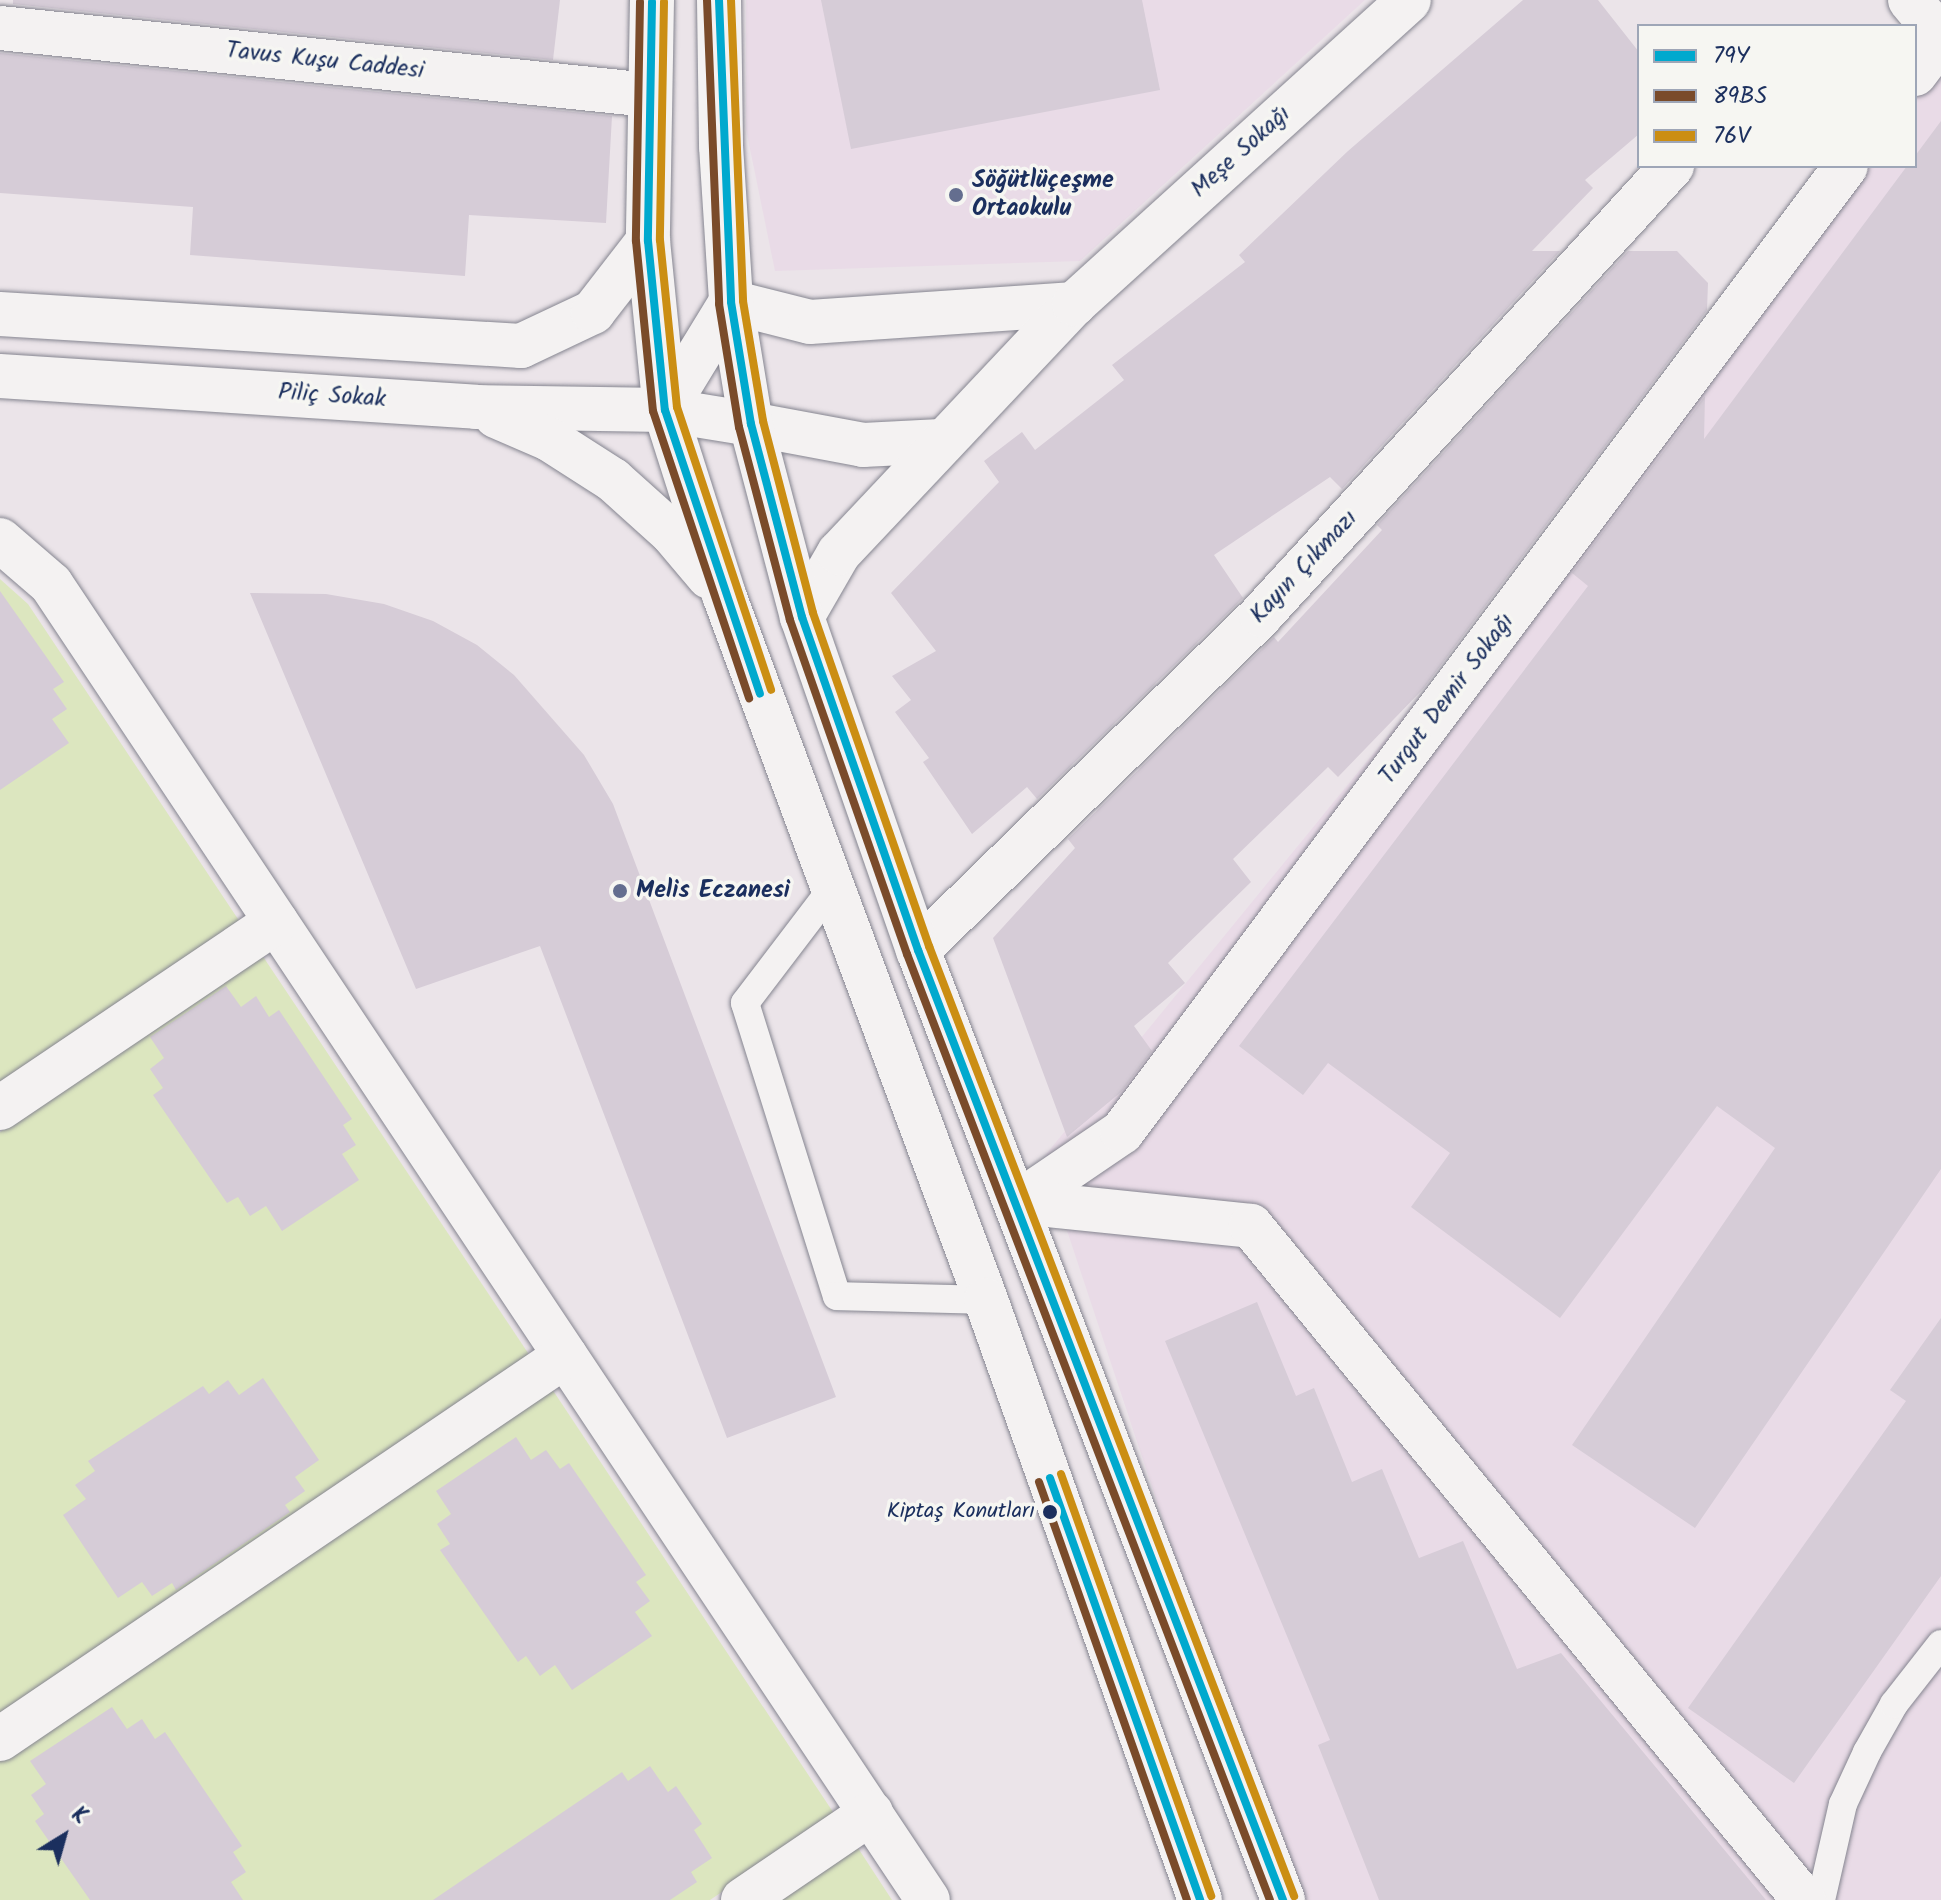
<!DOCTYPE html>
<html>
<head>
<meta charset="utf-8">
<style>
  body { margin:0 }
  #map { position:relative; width:1941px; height:1900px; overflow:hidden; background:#ebe4e9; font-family:Kalam,sans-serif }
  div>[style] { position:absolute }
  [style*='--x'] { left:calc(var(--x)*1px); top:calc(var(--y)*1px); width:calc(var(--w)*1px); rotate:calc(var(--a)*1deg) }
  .built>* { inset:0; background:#e9dbe7 }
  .green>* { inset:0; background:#dce6bf }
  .building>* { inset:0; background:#d6ccd7 }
  .roads { filter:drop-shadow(0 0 2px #858590) drop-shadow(0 0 2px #858590) }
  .lane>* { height:28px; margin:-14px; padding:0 14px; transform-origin:14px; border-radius:14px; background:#f4f2f2 }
  .street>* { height:44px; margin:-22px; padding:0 22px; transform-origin:22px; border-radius:22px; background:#f4f2f2 }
  .secondary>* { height:44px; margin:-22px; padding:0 22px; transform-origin:22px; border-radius:22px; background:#f4f2f2 }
  .bus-1>* { height:8px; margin:-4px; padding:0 4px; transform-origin:4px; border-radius:4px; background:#00a9ce }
  .bus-2>* { height:8px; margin:-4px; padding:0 4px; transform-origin:4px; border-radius:4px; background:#7a4b2a }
  .bus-3>* { height:8px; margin:-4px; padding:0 4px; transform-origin:4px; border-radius:4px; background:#cb8e13 }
  .dots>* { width:22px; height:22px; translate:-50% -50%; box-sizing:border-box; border:4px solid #f6f6f2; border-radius:50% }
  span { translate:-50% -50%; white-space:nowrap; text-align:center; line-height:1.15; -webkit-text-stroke:7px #f6f6f2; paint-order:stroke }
  .bus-label { font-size:22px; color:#1b2f5e }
  .right { translate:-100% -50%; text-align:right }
  .street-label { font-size:24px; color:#1b2f5e }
  .poi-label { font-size:24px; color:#1b2f5e; font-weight:700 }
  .left { translate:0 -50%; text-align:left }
  .legend { position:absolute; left:1637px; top:24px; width:280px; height:144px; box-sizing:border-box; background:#f6f6f2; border:2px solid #9ea6b7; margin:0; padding:10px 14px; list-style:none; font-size:24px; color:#1b2f5e }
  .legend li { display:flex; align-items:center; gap:16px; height:40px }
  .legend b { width:40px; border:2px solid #9ea6b7 }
  .north { position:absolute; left:24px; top:1796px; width:80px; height:80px; -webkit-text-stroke:6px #f6f6f2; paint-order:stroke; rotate:37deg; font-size:22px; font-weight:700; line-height:32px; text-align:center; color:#1b2f5e }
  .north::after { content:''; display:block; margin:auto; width:28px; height:36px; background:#1b2f5e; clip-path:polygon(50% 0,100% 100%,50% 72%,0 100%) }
</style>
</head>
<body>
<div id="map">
  <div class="built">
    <i style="clip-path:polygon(746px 0,1365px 0,1080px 261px,775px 271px,746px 129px)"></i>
    <i style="clip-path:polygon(1941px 58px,1941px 1900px,1289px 1900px,1043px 1158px,1853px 166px,1915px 166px,1915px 90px)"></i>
  </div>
  <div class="green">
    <i style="clip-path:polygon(0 579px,28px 604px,240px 922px,0 1085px)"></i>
    <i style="clip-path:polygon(262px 955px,532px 1359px,0 1720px,0 1132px)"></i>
    <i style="clip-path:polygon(550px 1386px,835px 1815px,710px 1900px,0 1900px,0 1759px)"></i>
    <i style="clip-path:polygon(856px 1845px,892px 1900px,775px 1900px)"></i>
  </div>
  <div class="building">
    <i style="clip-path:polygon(13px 0,560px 0,553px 60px,13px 4px)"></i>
    <i style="clip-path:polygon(821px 0,1142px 0,1160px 90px,851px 149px)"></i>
    <i style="clip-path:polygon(1523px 0,1598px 0,1639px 52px,1639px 134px,1585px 180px,1593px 188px,1532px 251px,1560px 251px,1342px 489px,1330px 477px,1214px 555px,1243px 598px,1037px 799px,1027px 787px,972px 834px,923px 762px,929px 758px,895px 712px,911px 700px,892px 676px,936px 651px,891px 593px,999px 482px,984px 461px,1022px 432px,1035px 450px,1124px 380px,1112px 365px,1245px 262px,1239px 255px,1348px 151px)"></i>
    <i style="clip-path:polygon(0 53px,612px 116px,606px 223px,469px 215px,465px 276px,190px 255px,193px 207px,0 193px)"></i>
    <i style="clip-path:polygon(1941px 121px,1941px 1169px,1695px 1528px,1572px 1445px,1775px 1148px,1717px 1106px,1560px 1318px,1411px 1207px,1450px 1153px,1328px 1063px,1303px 1095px,1239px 1046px,1588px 586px,1572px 573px,1705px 396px,1704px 439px,1907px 166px,1915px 166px,1915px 156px)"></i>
    <i style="clip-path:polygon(1628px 251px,1677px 251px,1708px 283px,1707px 310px,1423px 689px,1338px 777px,1328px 767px,1233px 859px,1251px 882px,1168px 963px,1185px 983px,1134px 1026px,1152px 1051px,1121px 1092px,1067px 1137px,993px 938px,1075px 848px,1068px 839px,1274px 637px,1278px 642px,1382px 530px,1377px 525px)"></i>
    <i style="clip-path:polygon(0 591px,64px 682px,53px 689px,67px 709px,52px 719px,69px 743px,0 790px)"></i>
    <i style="clip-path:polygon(250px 593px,326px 594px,384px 604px,433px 621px,477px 645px,514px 675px,584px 755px,613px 804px,836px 1397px,727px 1438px,540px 946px,416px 989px)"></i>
    <i style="clip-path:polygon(226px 986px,241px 1007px,256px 996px,269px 1017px,279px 1010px,352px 1119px,343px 1125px,356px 1145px,342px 1154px,359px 1180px,282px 1231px,266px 1206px,250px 1216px,238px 1197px,227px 1203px,153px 1095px,163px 1088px,150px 1069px,164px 1058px,150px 1037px)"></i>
    <i style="clip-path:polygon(1257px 1302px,1296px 1396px,1314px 1388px,1352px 1482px,1382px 1469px,1419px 1558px,1463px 1541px,1517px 1669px,1561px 1653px,1766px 1900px,1379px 1900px,1318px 1745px,1330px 1740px,1165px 1341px)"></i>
    <i style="clip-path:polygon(1941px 1318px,1941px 1576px,1794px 1783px,1688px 1708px,1906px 1401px,1890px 1390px)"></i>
    <i style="clip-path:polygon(263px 1378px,319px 1460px,295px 1477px,305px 1491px,285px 1505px,290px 1512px,176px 1590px,172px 1583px,152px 1596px,142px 1582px,118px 1598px,63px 1515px,86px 1499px,75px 1485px,95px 1471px,88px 1461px,203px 1386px,209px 1394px,228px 1380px,239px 1395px)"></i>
    <i style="clip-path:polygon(516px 1437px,531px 1460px,546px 1450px,560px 1469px,569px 1463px,646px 1575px,636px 1582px,650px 1601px,635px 1612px,652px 1636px,572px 1690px,555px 1665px,540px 1676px,526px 1656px,518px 1662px,440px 1550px,450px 1544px,437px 1524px,451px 1514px,436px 1491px)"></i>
    <i style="clip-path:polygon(112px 1707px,127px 1729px,142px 1719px,155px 1739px,165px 1732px,242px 1846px,233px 1852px,246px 1872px,231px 1882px,243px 1900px,90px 1900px,35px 1821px,44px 1814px,31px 1795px,46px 1784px,30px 1761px)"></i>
    <i style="clip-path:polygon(650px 1766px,668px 1792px,676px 1786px,702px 1824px,694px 1830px,712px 1858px,691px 1872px,697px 1882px,670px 1900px,433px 1900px,622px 1772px,628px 1781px)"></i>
  </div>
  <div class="roads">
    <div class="lane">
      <i style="--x:831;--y:890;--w:142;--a:127.3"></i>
      <i style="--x:745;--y:1003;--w:307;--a:72.6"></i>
      <i style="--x:837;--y:1296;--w:149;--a:1.5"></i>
      <i style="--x:1821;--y:1900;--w:98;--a:-77.1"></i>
      <i style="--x:1843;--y:1804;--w:57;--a:-65.2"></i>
      <i style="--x:1867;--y:1752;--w:55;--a:-60.6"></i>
      <i style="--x:1894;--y:1704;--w:76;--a:-51.9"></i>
    </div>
    <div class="street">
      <i style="--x:1910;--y:0;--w:26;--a:50"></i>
      <i style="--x:1927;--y:20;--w:38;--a:90"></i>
      <i style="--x:1927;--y:58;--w:20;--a:127"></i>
      <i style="--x:0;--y:28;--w:653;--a:5.89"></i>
      <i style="--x:731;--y:302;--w:81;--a:14.2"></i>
      <i style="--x:810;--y:322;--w:265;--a:-3.9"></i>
      <i style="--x:751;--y:424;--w:114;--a:10.6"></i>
      <i style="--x:863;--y:445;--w:78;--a:-2.9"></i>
      <i style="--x:0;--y:540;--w:67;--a:40.8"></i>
      <i style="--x:51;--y:584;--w:1581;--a:56.32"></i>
      <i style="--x:802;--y:617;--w:74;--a:-60"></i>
      <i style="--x:839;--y:553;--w:342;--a:-46.7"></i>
      <i style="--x:1074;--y:304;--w:452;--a:-42.2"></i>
      <i style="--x:918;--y:950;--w:479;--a:-44.3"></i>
      <i style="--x:1261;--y:615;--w:609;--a:-47.53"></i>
      <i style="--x:0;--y:1108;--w:333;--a:-34"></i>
      <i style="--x:1019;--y:1202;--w:125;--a:-34.2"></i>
      <i style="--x:1122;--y:1132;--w:1207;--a:-53.15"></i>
      <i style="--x:1019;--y:1202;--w:233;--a:5.9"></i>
      <i style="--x:1251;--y:1226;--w:872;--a:50.63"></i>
      <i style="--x:0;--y:1739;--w:683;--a:-34.13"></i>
      <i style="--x:743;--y:1900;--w:155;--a:-34.2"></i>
    </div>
    <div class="secondary">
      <i style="--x:652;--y:0;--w:241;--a:91"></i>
      <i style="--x:648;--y:241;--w:170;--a:84.3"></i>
      <i style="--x:665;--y:410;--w:194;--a:72.3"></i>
      <i style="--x:724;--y:595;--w:752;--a:69.61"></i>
      <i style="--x:986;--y:1300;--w:637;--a:70.37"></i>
      <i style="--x:719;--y:0;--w:146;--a:89.2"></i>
      <i style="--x:721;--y:146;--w:156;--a:86.3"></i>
      <i style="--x:731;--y:302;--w:124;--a:80.7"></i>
      <i style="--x:751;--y:424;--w:200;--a:75.2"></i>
      <i style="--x:802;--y:617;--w:353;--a:70.8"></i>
      <i style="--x:918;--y:950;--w:1018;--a:68.98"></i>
      <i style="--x:0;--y:314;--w:522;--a:3.51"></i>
      <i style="--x:521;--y:346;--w:80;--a:-25.3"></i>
      <i style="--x:593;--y:312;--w:90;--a:-52.2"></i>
      <i style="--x:0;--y:376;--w:477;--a:3.7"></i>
      <i style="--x:476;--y:407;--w:189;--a:0.9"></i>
      <i style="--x:665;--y:410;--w:87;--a:9.2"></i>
      <i style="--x:665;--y:410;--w:127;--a:-58.6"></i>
      <i style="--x:496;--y:416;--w:58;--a:23.5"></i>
      <i style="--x:549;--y:439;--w:76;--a:32.6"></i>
      <i style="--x:613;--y:480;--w:79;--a:41.9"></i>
      <i style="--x:672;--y:533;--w:57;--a:49.9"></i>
    </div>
  </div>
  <div class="bus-1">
    <i style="--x:719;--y:0;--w:302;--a:87.7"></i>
    <i style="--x:731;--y:302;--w:124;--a:80.7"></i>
    <i style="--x:751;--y:424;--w:200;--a:75.2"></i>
    <i style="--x:802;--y:617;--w:353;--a:70.8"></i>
    <i style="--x:918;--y:950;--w:1018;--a:68.98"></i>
    <i style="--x:652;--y:2;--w:239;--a:91"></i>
    <i style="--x:648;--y:241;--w:170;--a:84.3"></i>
    <i style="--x:665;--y:410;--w:299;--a:71.5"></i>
    <i style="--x:1050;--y:1478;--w:448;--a:70.4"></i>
  </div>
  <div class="bus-2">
    <i style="--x:707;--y:0;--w:304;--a:87.7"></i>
    <i style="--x:719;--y:304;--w:125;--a:80.8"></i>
    <i style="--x:739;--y:427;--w:200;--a:75.2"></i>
    <i style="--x:790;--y:620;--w:354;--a:70.7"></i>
    <i style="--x:907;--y:954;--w:1013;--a:69.01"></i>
    <i style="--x:640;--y:2;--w:239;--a:91"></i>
    <i style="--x:636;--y:241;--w:171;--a:84.3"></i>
    <i style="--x:653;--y:411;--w:303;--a:71.5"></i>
    <i style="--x:1039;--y:1482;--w:443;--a:70.5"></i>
  </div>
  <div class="bus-3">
    <i style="--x:731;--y:0;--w:301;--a:87.7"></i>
    <i style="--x:743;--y:301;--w:122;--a:80.5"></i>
    <i style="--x:763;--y:421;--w:198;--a:75.4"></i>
    <i style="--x:813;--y:613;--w:353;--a:70.8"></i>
    <i style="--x:929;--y:946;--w:1018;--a:68.98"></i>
    <i style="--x:664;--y:2;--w:238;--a:91"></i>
    <i style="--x:660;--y:240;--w:168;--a:84.2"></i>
    <i style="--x:677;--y:407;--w:298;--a:71.6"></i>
    <i style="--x:1061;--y:1474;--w:448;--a:70.4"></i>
  </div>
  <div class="dots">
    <i style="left:956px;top:195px;background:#646e8f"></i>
    <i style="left:620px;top:891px;background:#646e8f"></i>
    <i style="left:1050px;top:1512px;background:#1b2f5e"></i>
  </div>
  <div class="bus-label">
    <span class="right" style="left:1035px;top:1512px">Kiptaş Konutları</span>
  </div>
  <div class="street-label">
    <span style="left:325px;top:61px;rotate:6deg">Tavus Kuşu Caddesi</span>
    <span style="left:1241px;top:152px;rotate:-42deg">Meşe Sokağı</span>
    <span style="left:332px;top:396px;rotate:4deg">Piliç Sokak</span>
    <span style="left:1304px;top:567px;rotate:-47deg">Kayın Çıkmazı</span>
    <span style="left:1447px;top:699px;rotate:-53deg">Turgut Demir Sokağı</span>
  </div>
  <div class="poi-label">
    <span class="left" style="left:972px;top:195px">Söğütlüçeşme<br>Ortaokulu</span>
    <span class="left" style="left:636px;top:891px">Melis Eczanesi</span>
  </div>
  <ul class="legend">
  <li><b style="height:10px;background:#00a9ce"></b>79Y</li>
  <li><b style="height:10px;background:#7a4b2a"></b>89BS</li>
  <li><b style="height:10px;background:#cb8e13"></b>76V</li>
  </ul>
  <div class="north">K</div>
</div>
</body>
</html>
